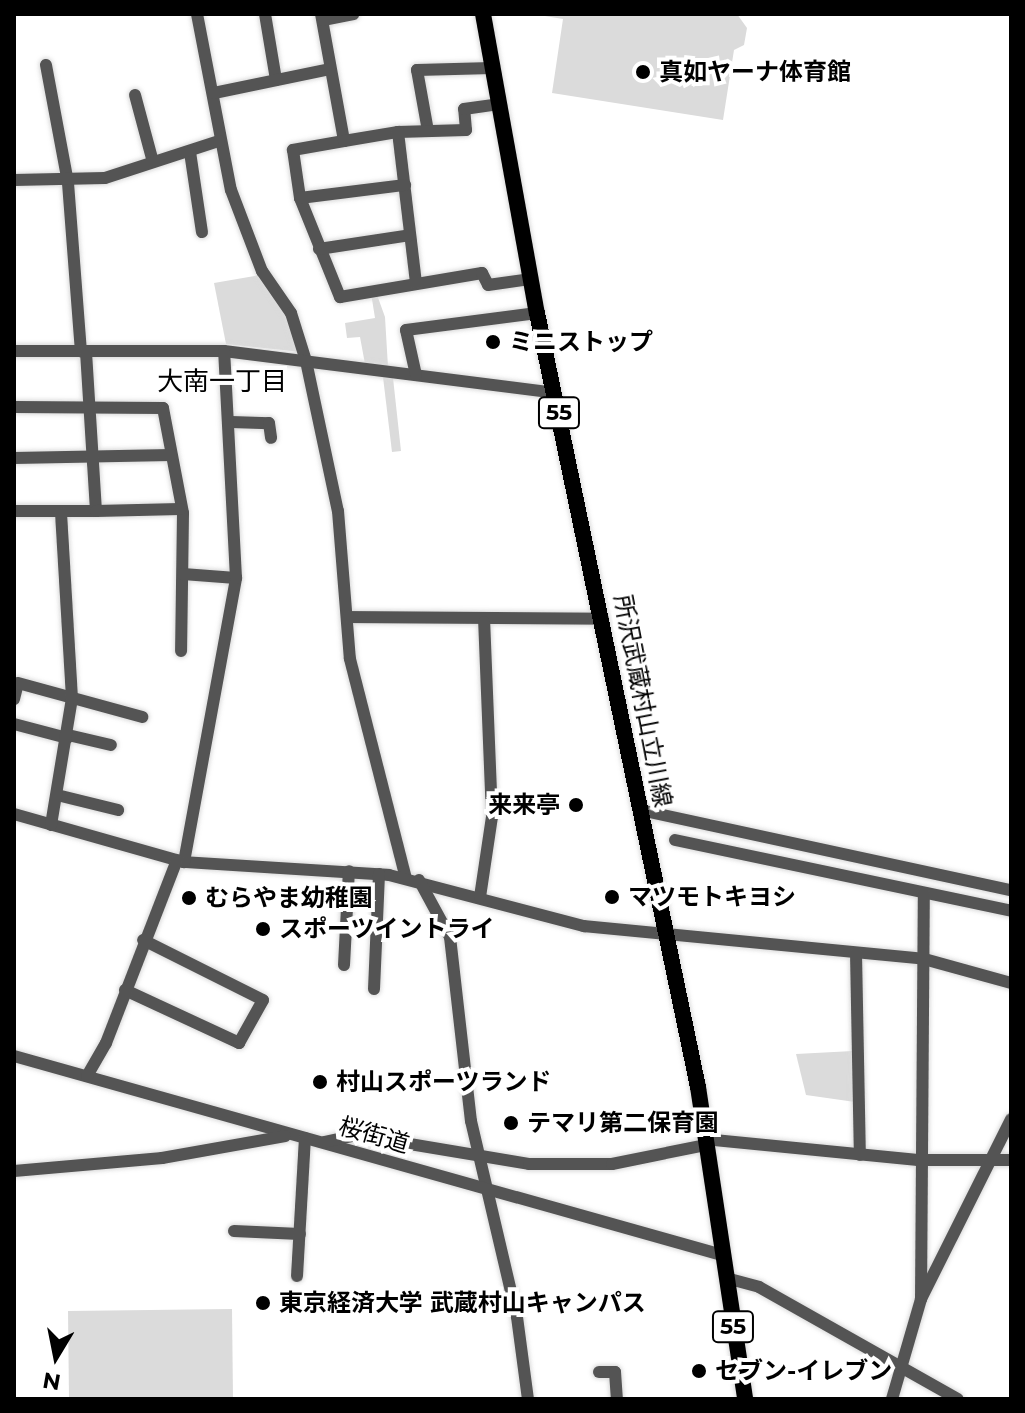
<!DOCTYPE html>
<html>
<head>
<meta charset="utf-8">
<style>
  body { margin:0 }
  #map { position:relative; width:1025px; height:1413px; overflow:hidden; background:#fff; font-family:Montserrat,"Noto Sans JP",sans-serif }
  div>[style] { position:absolute }
  [style*='--x'] { left:calc(var(--x)*1px); top:calc(var(--y)*1px); width:calc(var(--w)*1px); rotate:calc(var(--a)*1deg) }
  .green>* { inset:0; background:#dbdbdb }
  .roads { filter:drop-shadow(0 0 2px #dbdbdb) drop-shadow(0 0 2px #dbdbdb) }
  .minor>* { height:12px; margin:-6px; padding:0 6px; transform-origin:6px; border-radius:6px; background:#545454 }
  .major>* { height:16px; margin:-8px; padding:0 8px; transform-origin:8px; border-radius:8px; background:#000 }
  .dots>* { width:22px; height:22px; translate:-50% -50%; box-sizing:border-box; border:4px solid #fff; border-radius:50% }
  span { translate:-50% -50%; white-space:nowrap; text-align:center; line-height:1.15; -webkit-text-stroke:8px #fff; paint-order:stroke }
  .shield-label span { padding:2px 6px; background:#fff; border:2px solid; border-radius:6px; -webkit-text-stroke-width:0 }
  .shield-label { font-size:22px; color:#000; font-weight:700 }
  .poi-label { font-size:24px; color:#000; font-weight:700 }
  .left { translate:0 -50%; text-align:left }
  .right { translate:-100% -50%; text-align:right }
  .street-label { font-size:24px; color:#000 }
  .neighbourhood-label { font-size:26px; color:#000 }
  .frame { position:absolute; inset:0; border:16px solid #000; pointer-events:none }
  .north { position:absolute; left:16px; top:1317px; width:80px; height:80px; -webkit-text-stroke:6px #fff; paint-order:stroke; rotate:190deg; font-size:22px; font-weight:700; line-height:32px; text-align:center; color:#000 }
  .north::after { content:''; display:block; margin:auto; width:28px; height:36px; background:#000; clip-path:polygon(50% 0,100% 100%,50% 72%,0 100%) }
</style>
</head>
<body>
<div id="map">
  <div class="green">
    <i style="clip-path:polygon(533px 14px,737px 14px,747px 28px,744px 45px,734px 50px,723px 120px,552px 93px,563px 19px)"></i>
    <i style="clip-path:polygon(260px 275px,284px 311px,302px 352px,226px 344px,214px 283px)"></i>
    <i style="clip-path:polygon(376px 292px,385px 317px,388px 367px,365px 364px,360px 337px,347px 338px,345px 323px,375px 318px,371px 293px)"></i>
    <i style="clip-path:polygon(383px 377px,393px 378px,401px 451px,392px 452px)"></i>
    <i style="clip-path:polygon(853px 1051px,855px 1102px,806px 1095px,796px 1054px)"></i>
    <i style="clip-path:polygon(232px 1309px,233px 1399px,69px 1399px,68px 1311px)"></i>
  </div>
  <div class="roads">
    <div class="minor">
      <i style="--x:197;--y:14;--w:179;--a:79.1"></i>
      <i style="--x:231;--y:190;--w:87;--a:69.1"></i>
      <i style="--x:262;--y:271;--w:51;--a:55.4"></i>
      <i style="--x:291;--y:313;--w:50;--a:72.6"></i>
      <i style="--x:306;--y:361;--w:153;--a:78"></i>
      <i style="--x:338;--y:511;--w:148;--a:85.4"></i>
      <i style="--x:350;--y:659;--w:226;--a:75.7"></i>
      <i style="--x:265;--y:14;--w:67;--a:80.5"></i>
      <i style="--x:321;--y:14;--w:129;--a:79.7"></i>
      <i style="--x:344;--y:141;--w:52;--a:170"></i>
      <i style="--x:293;--y:150;--w:49;--a:81.7"></i>
      <i style="--x:300;--y:198;--w:107;--a:68"></i>
      <i style="--x:340;--y:297;--w:144;--a:-9.6"></i>
      <i style="--x:482;--y:273;--w:13;--a:63"></i>
      <i style="--x:488;--y:285;--w:42;--a:-8.1"></i>
      <i style="--x:323;--y:20;--w:31;--a:-11"></i>
      <i style="--x:46;--y:65;--w:120;--a:79.4"></i>
      <i style="--x:68;--y:183;--w:169;--a:85.6"></i>
      <i style="--x:214;--y:93;--w:118;--a:-11.7"></i>
      <i style="--x:135;--y:95;--w:69;--a:75"></i>
      <i style="--x:428;--y:131;--w:62;--a:-100.2"></i>
      <i style="--x:417;--y:70;--w:75;--a:-1.5"></i>
      <i style="--x:398;--y:132;--w:68;--a:-1.7"></i>
      <i style="--x:466;--y:130;--w:21;--a:-95"></i>
      <i style="--x:464;--y:109;--w:35;--a:-8"></i>
      <i style="--x:344;--y:141;--w:55;--a:-9.5"></i>
      <i style="--x:398;--y:132;--w:152;--a:83.2"></i>
      <i style="--x:190;--y:152;--w:81;--a:81.5"></i>
      <i style="--x:14;--y:180;--w:91;--a:-1.3"></i>
      <i style="--x:105;--y:178;--w:120;--a:-18"></i>
      <i style="--x:300;--y:198;--w:106;--a:-7.1"></i>
      <i style="--x:319;--y:249;--w:92;--a:-8.7"></i>
      <i style="--x:14;--y:351;--w:210;--a:0"></i>
      <i style="--x:224;--y:351;--w:334;--a:7.2"></i>
      <i style="--x:416;--y:375;--w:46;--a:-102.5"></i>
      <i style="--x:406;--y:330;--w:132;--a:-7.4"></i>
      <i style="--x:14;--y:407;--w:149;--a:0.4"></i>
      <i style="--x:163;--y:408;--w:107;--a:79.2"></i>
      <i style="--x:183;--y:513;--w:138;--a:90.8"></i>
      <i style="--x:231;--y:422;--w:38;--a:2"></i>
      <i style="--x:269;--y:423;--w:15;--a:82"></i>
      <i style="--x:14;--y:458;--w:157;--a:-1.1"></i>
      <i style="--x:14;--y:511;--w:82;--a:0"></i>
      <i style="--x:96;--y:511;--w:159;--a:-93.6"></i>
      <i style="--x:96;--y:511;--w:84;--a:-1.4"></i>
      <i style="--x:183;--y:574;--w:53;--a:4.3"></i>
      <i style="--x:348;--y:617;--w:255;--a:0.4"></i>
      <i style="--x:14;--y:699;--w:16;--a:-76"></i>
      <i style="--x:18;--y:683;--w:129;--a:15.3"></i>
      <i style="--x:14;--y:724;--w:55;--a:14.8"></i>
      <i style="--x:68;--y:735;--w:44;--a:13.1"></i>
      <i style="--x:57;--y:795;--w:63;--a:13.8"></i>
      <i style="--x:640;--y:810;--w:380;--a:12.2"></i>
      <i style="--x:14;--y:814;--w:177;--a:15.8"></i>
      <i style="--x:184;--y:862;--w:205;--a:3.6"></i>
      <i style="--x:389;--y:875;--w:202;--a:14.7"></i>
      <i style="--x:584;--y:926;--w:342;--a:5.5"></i>
      <i style="--x:924;--y:959;--w:90;--a:15.4"></i>
      <i style="--x:51;--y:825;--w:129;--a:-80.6"></i>
      <i style="--x:72;--y:698;--w:185;--a:-93.4"></i>
      <i style="--x:675;--y:840;--w:343;--a:11.9"></i>
      <i style="--x:184;--y:862;--w:289;--a:-79.6"></i>
      <i style="--x:236;--y:578;--w:227;--a:-93"></i>
      <i style="--x:419;--y:880;--w:65;--a:61.5"></i>
      <i style="--x:450;--y:937;--w:185;--a:83.5"></i>
      <i style="--x:471;--y:1121;--w:201;--a:76.8"></i>
      <i style="--x:517;--y:1317;--w:83;--a:82.4"></i>
      <i style="--x:480;--y:897;--w:81;--a:-81.5"></i>
      <i style="--x:492;--y:817;--w:195;--a:-92.3"></i>
      <i style="--x:856;--y:953;--w:202;--a:88.9"></i>
      <i style="--x:344;--y:965;--w:94;--a:-87"></i>
      <i style="--x:374;--y:989;--w:115;--a:-87.5"></i>
      <i style="--x:125;--y:990;--w:126;--a:24.9"></i>
      <i style="--x:239;--y:1043;--w:49;--a:-60.8"></i>
      <i style="--x:263;--y:1000;--w:134;--a:-153.4"></i>
      <i style="--x:14;--y:1056;--w:735;--a:15.7"></i>
      <i style="--x:87;--y:1076;--w:38;--a:-60"></i>
      <i style="--x:106;--y:1043;--w:196;--a:-68.8"></i>
      <i style="--x:704;--y:1139;--w:215;--a:5.6"></i>
      <i style="--x:918;--y:1160;--w:93;--a:0"></i>
      <i style="--x:324;--y:1142;--w:33;--a:-12"></i>
      <i style="--x:356;--y:1135;--w:175;--a:9.5"></i>
      <i style="--x:529;--y:1164;--w:83;--a:0"></i>
      <i style="--x:612;--y:1164;--w:95;--a:-11.5"></i>
      <i style="--x:14;--y:1171;--w:149;--a:-5"></i>
      <i style="--x:162;--y:1158;--w:125;--a:-10.1"></i>
      <i style="--x:234;--y:1231;--w:66;--a:2.6"></i>
      <i style="--x:297;--y:1276;--w:138;--a:-86.7"></i>
      <i style="--x:726;--y:1278;--w:34;--a:15"></i>
      <i style="--x:759;--y:1287;--w:228;--a:29.4"></i>
      <i style="--x:921;--y:1299;--w:406;--a:-89.6"></i>
      <i style="--x:599;--y:1372;--w:16;--a:0"></i>
      <i style="--x:615;--y:1372;--w:27;--a:86"></i>
      <i style="--x:892;--y:1399;--w:104;--a:-73.8"></i>
      <i style="--x:921;--y:1299;--w:201;--a:-63.4"></i>
    </div>
    <div class="major">
      <i style="--x:483;--y:14;--w:304;--a:79.8"></i>
      <i style="--x:537;--y:313;--w:791;--a:78.25"></i>
      <i style="--x:698;--y:1087;--w:316;--a:81.4"></i>
    </div>
  </div>
  <div class="dots">
    <i style="left:643px;top:72px;background:#000"></i>
    <i style="left:493px;top:342px;background:#000"></i>
    <i style="left:576px;top:805px;background:#000"></i>
    <i style="left:612px;top:897px;background:#000"></i>
    <i style="left:189px;top:898px;background:#000"></i>
    <i style="left:263px;top:929px;background:#000"></i>
    <i style="left:320px;top:1082px;background:#000"></i>
    <i style="left:511px;top:1123px;background:#000"></i>
    <i style="left:263px;top:1303px;background:#000"></i>
    <i style="left:699px;top:1371px;background:#000"></i>
  </div>
  <div class="shield-label">
    <span style="left:559px;top:413px">55</span>
    <span style="left:733px;top:1327px">55</span>
  </div>
  <div class="poi-label">
    <span class="left" style="left:659px;top:72px">真如ヤーナ体育館</span>
    <span class="left" style="left:509px;top:342px">ミニストップ</span>
    <span class="right" style="left:560px;top:805px">来来亭</span>
    <span class="left" style="left:628px;top:897px">マツモトキヨシ</span>
    <span class="left" style="left:205px;top:898px">むらやま幼稚園</span>
    <span class="left" style="left:279px;top:929px">スポーツイントライ</span>
    <span class="left" style="left:336px;top:1082px">村山スポーツランド</span>
    <span class="left" style="left:527px;top:1123px">テマリ第二保育園</span>
    <span class="left" style="left:279px;top:1303px">東京経済大学 武蔵村山キャンパス</span>
    <span class="left" style="left:715px;top:1371px">セブン-イレブン</span>
  </div>
  <div class="street-label">
    <span style="left:643px;top:701px;rotate:79deg">所沢武蔵村山立川線</span>
    <span style="left:374px;top:1135px;rotate:16deg">桜街道</span>
  </div>
  <div class="neighbourhood-label">
    <span style="left:222px;top:382px">大南一丁目</span>
  </div>
  <div class="frame"></div>
  <div class="north">N</div>
</div>
</body>
</html>
